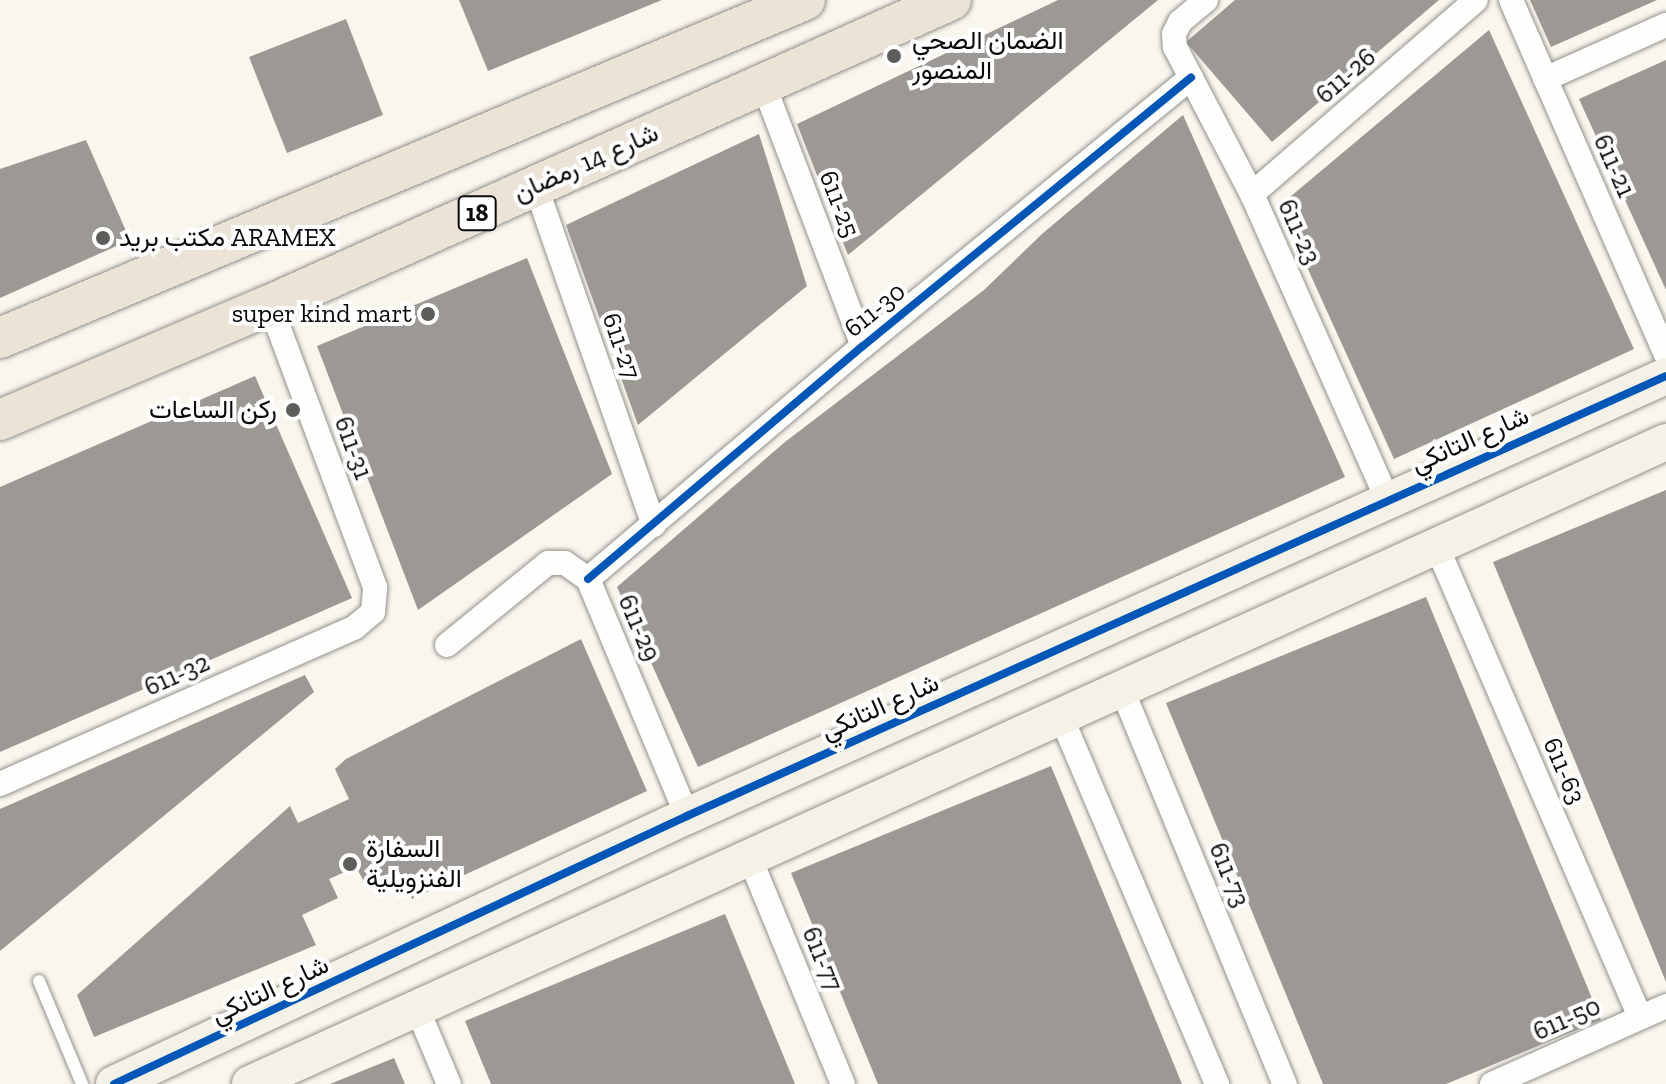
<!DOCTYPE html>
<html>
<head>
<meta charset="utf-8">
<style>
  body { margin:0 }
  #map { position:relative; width:1666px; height:1084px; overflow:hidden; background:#f9f6ed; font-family:"Zilla Slab",Vazirmatn,serif }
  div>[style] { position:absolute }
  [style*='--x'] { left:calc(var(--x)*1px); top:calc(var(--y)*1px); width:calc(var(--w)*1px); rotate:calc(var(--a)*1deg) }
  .building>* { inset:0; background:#9c9893 }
  .roads { filter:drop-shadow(0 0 2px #92908c) drop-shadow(0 0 2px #92908c) }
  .lane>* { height:12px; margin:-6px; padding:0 6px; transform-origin:6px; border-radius:6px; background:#fefefc }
  .street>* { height:24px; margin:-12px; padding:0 12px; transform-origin:12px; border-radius:12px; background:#fefefc }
  .secondary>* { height:36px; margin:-18px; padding:0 18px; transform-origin:18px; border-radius:18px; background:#f4f1e7 }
  .primary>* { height:40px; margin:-20px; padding:0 20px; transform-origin:20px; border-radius:20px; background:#ebe4d6 }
  .cycleway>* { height:8px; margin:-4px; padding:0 4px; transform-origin:4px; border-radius:4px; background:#0057b8 }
  .dots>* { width:22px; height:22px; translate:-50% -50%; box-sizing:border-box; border:4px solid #fff; border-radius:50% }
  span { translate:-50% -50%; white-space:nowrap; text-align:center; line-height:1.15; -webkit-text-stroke:8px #fff; paint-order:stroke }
  .shield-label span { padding:2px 6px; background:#fff; border:2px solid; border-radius:6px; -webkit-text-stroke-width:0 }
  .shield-label { font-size:24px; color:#0a0a0a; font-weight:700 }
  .poi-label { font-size:26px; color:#0a0a0a }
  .left { translate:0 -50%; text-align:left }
  .right { translate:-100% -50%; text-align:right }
  .street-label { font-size:26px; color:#0a0a0a }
</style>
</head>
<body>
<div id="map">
  <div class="building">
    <i style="clip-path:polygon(459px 0,662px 0,488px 71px)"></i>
    <i style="clip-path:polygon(1058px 0,1158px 0,848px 255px,797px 124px)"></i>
    <i style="clip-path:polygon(1235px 0,1439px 0,1272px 142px,1186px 42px)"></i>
    <i style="clip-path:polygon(1530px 0,1657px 0,1551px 47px)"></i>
    <i style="clip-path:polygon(346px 19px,383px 115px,287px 153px,249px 57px)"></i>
    <i style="clip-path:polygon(1489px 30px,1634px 349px,1394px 459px,1282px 212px,1284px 202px)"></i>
    <i style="clip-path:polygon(1666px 60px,1666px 290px,1579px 99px)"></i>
    <i style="clip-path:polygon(1183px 115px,1345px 477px,698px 767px,617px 587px,785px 442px,984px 290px,1042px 234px)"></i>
    <i style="clip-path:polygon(759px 134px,807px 286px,638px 425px,566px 225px)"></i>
    <i style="clip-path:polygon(86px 140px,130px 240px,0 298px,0 169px)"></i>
    <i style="clip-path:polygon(527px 258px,612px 474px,418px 610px,317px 346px)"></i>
    <i style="clip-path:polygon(255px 376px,352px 598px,0 752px,0 487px)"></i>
    <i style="clip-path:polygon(1666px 490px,1666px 982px,1493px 562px)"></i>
    <i style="clip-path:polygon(1426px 597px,1601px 1020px,1446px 1084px,1323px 1084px,1166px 703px)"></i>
    <i style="clip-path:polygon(581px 639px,647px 791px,412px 899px,398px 869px,366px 885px,356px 867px,329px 879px,338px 898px,302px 915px,316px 945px,94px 1037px,77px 995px,290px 806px,298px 823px,349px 799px,335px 769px,346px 759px)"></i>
    <i style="clip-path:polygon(305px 675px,314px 692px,0 951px,0 809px)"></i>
    <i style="clip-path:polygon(1051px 766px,1182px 1084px,878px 1084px,791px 873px)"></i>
    <i style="clip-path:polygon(725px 914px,795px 1084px,491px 1084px,465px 1021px)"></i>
    <i style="clip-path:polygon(394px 1058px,405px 1084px,330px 1084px)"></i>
  </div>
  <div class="roads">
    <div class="lane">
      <i style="--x:39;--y:981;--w:112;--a:67.3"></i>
    </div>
    <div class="street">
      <i style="--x:1206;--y:0;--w:34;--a:140"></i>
      <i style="--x:1180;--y:22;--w:13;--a:117"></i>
      <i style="--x:1174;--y:34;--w:13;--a:86"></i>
      <i style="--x:1175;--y:47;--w:166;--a:62.4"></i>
      <i style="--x:1252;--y:194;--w:334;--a:66.1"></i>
      <i style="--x:1511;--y:0;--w:386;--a:66.4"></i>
      <i style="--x:1545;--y:79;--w:133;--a:-24.1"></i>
      <i style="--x:763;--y:83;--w:281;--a:69.2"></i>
      <i style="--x:536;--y:187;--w:358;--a:70.8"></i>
      <i style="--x:1252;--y:194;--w:296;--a:-40.9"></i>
      <i style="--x:1437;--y:547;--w:512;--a:66.64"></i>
      <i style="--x:588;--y:579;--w:360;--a:-40.3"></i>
      <i style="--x:863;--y:346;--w:424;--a:-39.3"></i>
      <i style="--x:447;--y:645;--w:130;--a:-39.1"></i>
      <i style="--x:548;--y:563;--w:17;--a:0"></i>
      <i style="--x:565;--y:563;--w:28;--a:35"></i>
      <i style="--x:588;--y:579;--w:257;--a:67.3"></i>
      <i style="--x:1121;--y:687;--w:430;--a:67.6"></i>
      <i style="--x:1060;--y:714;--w:402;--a:67"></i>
      <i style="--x:0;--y:784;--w:387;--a:-23.8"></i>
      <i style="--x:354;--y:628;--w:25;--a:-40"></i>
      <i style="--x:373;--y:612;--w:25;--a:-85"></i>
      <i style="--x:375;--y:587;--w:301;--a:-110.4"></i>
      <i style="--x:749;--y:856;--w:247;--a:67.6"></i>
      <i style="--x:417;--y:1008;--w:82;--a:67.2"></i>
      <i style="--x:1492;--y:1084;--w:191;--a:-24.1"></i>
    </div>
    <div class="secondary">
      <i style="--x:114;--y:1084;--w:633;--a:-25.07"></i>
      <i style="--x:687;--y:816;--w:1073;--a:-24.2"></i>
      <i style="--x:250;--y:1084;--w:1555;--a:-24.39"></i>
    </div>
    <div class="primary">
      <i style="--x:0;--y:338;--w:873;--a:-22.78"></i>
      <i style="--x:0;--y:420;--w:293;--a:-23.1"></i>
      <i style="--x:270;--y:305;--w:746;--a:-24.13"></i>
    </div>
  </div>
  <div class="cycleway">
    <i style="--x:588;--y:579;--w:360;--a:-40.3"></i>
    <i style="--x:863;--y:346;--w:424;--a:-39.3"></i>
    <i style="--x:114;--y:1084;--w:633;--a:-25.07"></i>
    <i style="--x:687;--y:816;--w:1073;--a:-24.2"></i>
  </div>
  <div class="dots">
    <i style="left:894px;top:56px;background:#5e5d59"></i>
    <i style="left:103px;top:238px;background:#5e5d59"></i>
    <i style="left:428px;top:314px;background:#5e5d59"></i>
    <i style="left:293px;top:410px;background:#5e5d59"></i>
    <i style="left:350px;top:864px;background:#5e5d59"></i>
  </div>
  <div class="shield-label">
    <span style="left:477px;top:213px">18</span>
  </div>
  <div class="poi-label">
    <span class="left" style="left:912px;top:56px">الضمان الصحي<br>المنصور</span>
    <span class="left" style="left:119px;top:238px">مكتب بريد ARAMEX</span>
    <span class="right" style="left:412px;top:314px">super kind mart</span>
    <span class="right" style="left:277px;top:410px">ركن الساعات</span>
    <span class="left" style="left:366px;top:864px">السفارة<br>الفنزويلية</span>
  </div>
  <div class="street-label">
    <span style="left:1346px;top:76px;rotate:-41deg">611-26</span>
    <span style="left:586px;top:163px;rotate:-24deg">شارع 14 رمضان</span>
    <span style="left:1614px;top:166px;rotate:66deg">611-21</span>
    <span style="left:839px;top:204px;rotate:69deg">611-25</span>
    <span style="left:1299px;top:232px;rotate:66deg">611-23</span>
    <span style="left:875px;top:310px;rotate:-39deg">611-30</span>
    <span style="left:621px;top:346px;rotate:71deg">611-27</span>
    <span style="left:1470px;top:440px;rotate:-24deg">شارع التانكي</span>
    <span style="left:353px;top:448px;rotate:70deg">611-31</span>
    <span style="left:639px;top:628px;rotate:67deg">611-29</span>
    <span style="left:177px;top:675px;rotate:-24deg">611-32</span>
    <span style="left:880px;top:707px;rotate:-24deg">شارع التانكي</span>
    <span style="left:1564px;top:771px;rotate:67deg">611-63</span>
    <span style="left:1229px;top:875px;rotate:68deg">611-73</span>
    <span style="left:822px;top:959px;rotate:68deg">611-77</span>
    <span style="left:270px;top:990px;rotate:-25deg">شارع التانكي</span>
    <span style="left:1567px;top:1019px;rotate:-24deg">611-50</span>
  </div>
</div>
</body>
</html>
